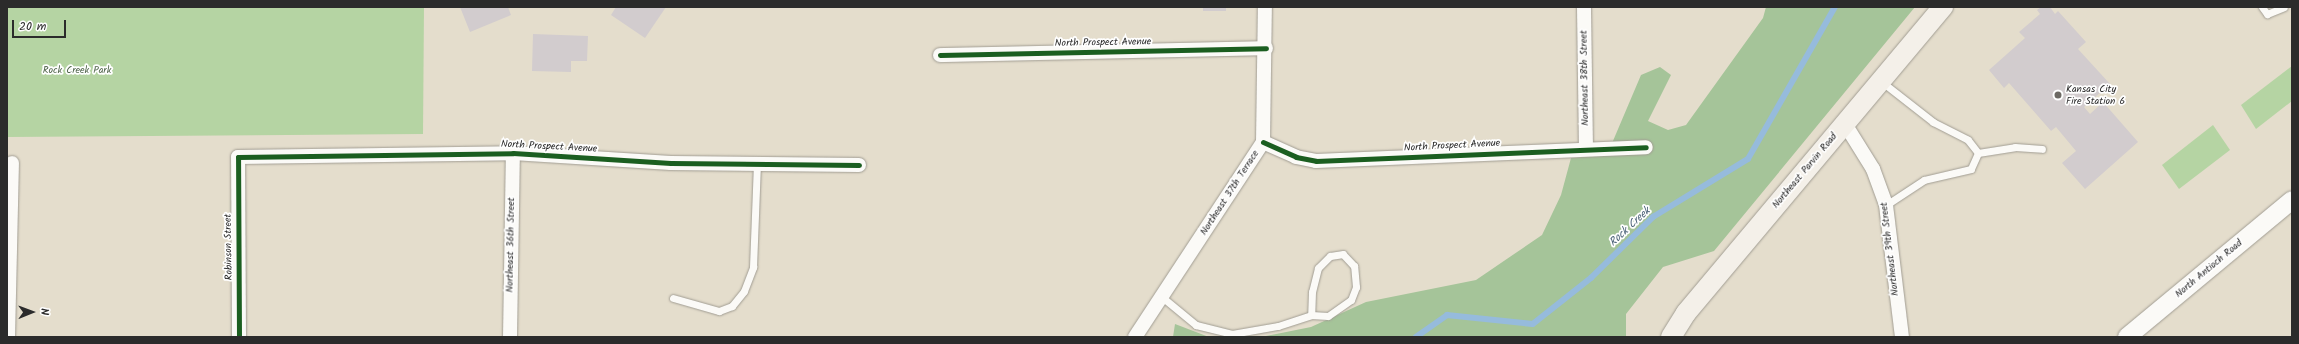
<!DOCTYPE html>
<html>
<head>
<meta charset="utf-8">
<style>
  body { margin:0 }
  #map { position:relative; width:2299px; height:344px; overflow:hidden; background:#e4ddcc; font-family:Kalam,sans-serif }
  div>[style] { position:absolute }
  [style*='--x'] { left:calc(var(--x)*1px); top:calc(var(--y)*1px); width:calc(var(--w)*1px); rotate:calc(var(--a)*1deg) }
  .green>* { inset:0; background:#b5d4a3 }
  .forest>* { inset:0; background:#a5c499 }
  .stream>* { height:5.5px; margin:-2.75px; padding:0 2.75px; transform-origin:2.75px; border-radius:2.75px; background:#96bbdc }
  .building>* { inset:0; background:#d2ccce }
  .roads { filter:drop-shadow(0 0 1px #a19d93) drop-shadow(0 0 1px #a19d93) }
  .service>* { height:7px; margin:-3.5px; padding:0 3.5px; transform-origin:3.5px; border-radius:3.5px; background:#fbfaf7 }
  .minor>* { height:14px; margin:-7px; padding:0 7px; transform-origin:7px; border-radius:7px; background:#fbfaf7 }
  .tertiary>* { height:18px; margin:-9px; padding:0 9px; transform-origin:9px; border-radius:9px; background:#fbfaf7 }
  .secondary>* { height:20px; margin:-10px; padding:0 10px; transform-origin:10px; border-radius:10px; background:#f4f0e9 }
  .cycleway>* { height:5px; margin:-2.5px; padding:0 2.5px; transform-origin:2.5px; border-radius:2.5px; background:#1b5e20 }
  .dots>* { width:11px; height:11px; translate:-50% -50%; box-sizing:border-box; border:2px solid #fff; border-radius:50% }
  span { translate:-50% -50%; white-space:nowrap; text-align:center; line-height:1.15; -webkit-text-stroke:3.5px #fff; paint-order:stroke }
  .street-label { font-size:10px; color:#2b2b2b }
  .park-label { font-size:10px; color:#4e6349 }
  .poi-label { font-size:10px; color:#2b2b2b }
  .left { translate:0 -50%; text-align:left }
  .water-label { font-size:11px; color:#485f75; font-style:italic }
  .frame { position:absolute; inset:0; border:8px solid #2b2b2b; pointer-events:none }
  .north { position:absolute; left:12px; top:292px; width:40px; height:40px; -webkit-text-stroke:3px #fff; paint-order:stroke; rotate:89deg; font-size:11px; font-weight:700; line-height:16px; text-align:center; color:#2b2b2b }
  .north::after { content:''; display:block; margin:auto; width:14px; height:18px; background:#2b2b2b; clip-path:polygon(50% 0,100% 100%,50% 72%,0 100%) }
  .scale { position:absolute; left:12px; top:20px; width:54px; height:18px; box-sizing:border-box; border:2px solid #2b2b2b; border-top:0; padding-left:5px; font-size:12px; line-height:14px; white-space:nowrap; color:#2b2b2b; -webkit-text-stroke:3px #fff; paint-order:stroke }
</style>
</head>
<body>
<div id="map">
  <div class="green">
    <i style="clip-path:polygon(7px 7px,424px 7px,423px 134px,7px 137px)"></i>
    <i style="clip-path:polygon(2292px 66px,2292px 101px,2256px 129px,2241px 105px)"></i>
    <i style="clip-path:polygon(2213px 125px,2230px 150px,2179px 189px,2162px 165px)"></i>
  </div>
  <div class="forest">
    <i style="clip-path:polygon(1766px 7px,1915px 7px,1714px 251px,1663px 267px,1626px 314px,1626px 337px,1261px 337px,1311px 327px,1366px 302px,1476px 280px,1542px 235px,1561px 195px,1571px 158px,1607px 155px,1641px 75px,1660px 67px,1671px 75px,1648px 121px,1668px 130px,1686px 125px,1763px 18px)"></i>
    <i style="clip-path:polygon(1175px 324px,1209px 337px,1173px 337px)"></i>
  </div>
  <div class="stream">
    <i style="--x:1416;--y:337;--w:38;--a:-35"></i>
    <i style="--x:1447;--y:315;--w:86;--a:6"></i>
    <i style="--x:1533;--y:324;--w:74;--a:-38.4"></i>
    <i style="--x:1591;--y:278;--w:87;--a:-44.5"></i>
    <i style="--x:1653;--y:217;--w:111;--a:-31.4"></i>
    <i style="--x:1748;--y:159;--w:175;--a:-60.2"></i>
  </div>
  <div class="building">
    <i style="clip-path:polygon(460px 7px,508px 7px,511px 15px,470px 32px)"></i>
    <i style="clip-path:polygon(616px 7px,666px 7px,645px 38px,611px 15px)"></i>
    <i style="clip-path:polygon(1203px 7px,1226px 7px,1226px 11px,1203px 11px)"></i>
    <i style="clip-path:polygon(2041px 7px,2050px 7px,2055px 14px,2058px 11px,2086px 42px,2078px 49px,2110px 84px,2084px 107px,2090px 114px,2103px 102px,2138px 142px,2085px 189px,2062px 163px,2076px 151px,2056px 127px,2051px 131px,2009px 83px,2004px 88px,1989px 70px,2025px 38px,2019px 32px,2040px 14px,2037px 10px)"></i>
    <i style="clip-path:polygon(533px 34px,588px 36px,587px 61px,571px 61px,571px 72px,532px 71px)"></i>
  </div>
  <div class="roads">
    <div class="service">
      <i style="--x:2262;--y:7;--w:9;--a:54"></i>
      <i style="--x:2267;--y:14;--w:18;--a:-22"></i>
      <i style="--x:1882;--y:82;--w:65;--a:38.1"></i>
      <i style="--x:1933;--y:122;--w:39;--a:27"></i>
      <i style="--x:1968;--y:140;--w:16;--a:52"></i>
      <i style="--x:1978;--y:153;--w:17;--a:114"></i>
      <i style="--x:1971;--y:169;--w:48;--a:166.8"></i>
      <i style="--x:1924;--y:180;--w:45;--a:146.7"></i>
      <i style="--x:1978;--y:153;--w:37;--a:-9"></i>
      <i style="--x:2015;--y:147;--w:27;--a:4"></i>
      <i style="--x:1162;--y:297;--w:44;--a:39.5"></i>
      <i style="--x:1196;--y:325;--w:37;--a:14"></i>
      <i style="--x:1232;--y:334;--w:47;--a:-9.9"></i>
      <i style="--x:1278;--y:326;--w:35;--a:-18"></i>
      <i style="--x:1311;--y:315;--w:17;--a:3"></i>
      <i style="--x:1328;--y:316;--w:28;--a:-35"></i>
      <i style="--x:1351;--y:300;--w:14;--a:-69"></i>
      <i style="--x:1356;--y:287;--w:21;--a:-95"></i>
      <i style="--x:1354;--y:266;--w:16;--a:-133"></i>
      <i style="--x:1343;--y:254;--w:13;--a:171"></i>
      <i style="--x:1330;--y:256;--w:17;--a:135"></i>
      <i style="--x:1318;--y:268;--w:25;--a:104"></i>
      <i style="--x:1312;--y:292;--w:23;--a:92"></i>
      <i style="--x:673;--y:298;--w:48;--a:15.8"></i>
      <i style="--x:719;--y:311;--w:14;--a:-21"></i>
      <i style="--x:732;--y:306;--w:19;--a:-51"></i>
      <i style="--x:744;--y:291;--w:26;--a:-69"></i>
      <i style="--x:753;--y:267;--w:103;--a:-87.8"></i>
    </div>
    <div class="minor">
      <i style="--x:1584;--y:7;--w:142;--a:89.2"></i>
      <i style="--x:940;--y:55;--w:326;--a:-1.2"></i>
      <i style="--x:1845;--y:124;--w:53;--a:58.1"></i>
      <i style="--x:1873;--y:169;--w:38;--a:70"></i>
      <i style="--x:1886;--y:205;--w:133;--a:83.1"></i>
      <i style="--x:1263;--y:142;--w:36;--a:24"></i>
      <i style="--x:1296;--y:157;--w:20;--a:11"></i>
      <i style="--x:1316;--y:161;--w:330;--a:-2.4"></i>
      <i style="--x:8;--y:337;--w:174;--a:-88.7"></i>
      <i style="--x:239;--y:337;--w:180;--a:-90.3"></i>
      <i style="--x:238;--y:157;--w:275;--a:-0.8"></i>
      <i style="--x:513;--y:153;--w:158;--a:3.6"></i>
      <i style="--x:671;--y:163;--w:188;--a:0.6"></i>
      <i style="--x:510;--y:337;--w:184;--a:-89.1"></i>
      <i style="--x:1135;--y:337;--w:233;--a:-56.7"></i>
      <i style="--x:1263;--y:142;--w:135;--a:-89.2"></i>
    </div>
    <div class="tertiary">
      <i style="--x:2127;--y:337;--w:214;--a:-39.7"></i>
    </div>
    <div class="secondary">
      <i style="--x:1671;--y:337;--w:28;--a:-58"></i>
      <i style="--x:1686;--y:313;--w:400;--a:-50"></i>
    </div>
  </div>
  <div class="cycleway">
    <i style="--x:940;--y:55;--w:326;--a:-1.2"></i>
    <i style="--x:1263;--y:142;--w:36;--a:24"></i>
    <i style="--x:1296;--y:157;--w:20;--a:11"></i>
    <i style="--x:1316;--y:161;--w:330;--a:-2.4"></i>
    <i style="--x:239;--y:337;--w:180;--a:-90.3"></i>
    <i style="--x:238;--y:157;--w:275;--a:-0.8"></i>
    <i style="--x:513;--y:153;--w:158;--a:3.6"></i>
    <i style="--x:671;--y:163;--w:188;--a:0.6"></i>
  </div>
  <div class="dots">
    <i style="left:2058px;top:95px;background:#6c6963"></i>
  </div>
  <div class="street-label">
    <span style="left:1103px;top:43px;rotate:-1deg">North Prospect Avenue</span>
    <span style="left:1585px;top:78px;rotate:-91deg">Northeast 38th Street</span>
    <span style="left:1452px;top:146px;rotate:-3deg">North Prospect Avenue</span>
    <span style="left:549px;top:147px;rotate:3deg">North Prospect Avenue</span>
    <span style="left:1805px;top:171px;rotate:-50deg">Northeast Parvin Road</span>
    <span style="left:1230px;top:193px;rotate:-57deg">Northeast 37th Terrace</span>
    <span style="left:511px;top:245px;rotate:-89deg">Northeast 36th Street</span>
    <span style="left:229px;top:247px;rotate:-91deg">Robinson Street</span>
    <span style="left:1890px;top:249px;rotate:-97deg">Northeast 39th Street</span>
    <span style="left:2209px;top:269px;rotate:-40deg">North Antioch Road</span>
  </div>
  <div class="park-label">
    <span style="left:77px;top:71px">Rock Creek Park</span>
  </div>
  <div class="poi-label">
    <span class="left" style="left:2066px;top:95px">Kansas City<br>Fire Station 6</span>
  </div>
  <div class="water-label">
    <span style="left:1630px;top:227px;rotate:-43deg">Rock Creek</span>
  </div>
  <div class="frame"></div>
  <div class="north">N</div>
  <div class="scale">20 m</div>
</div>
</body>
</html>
